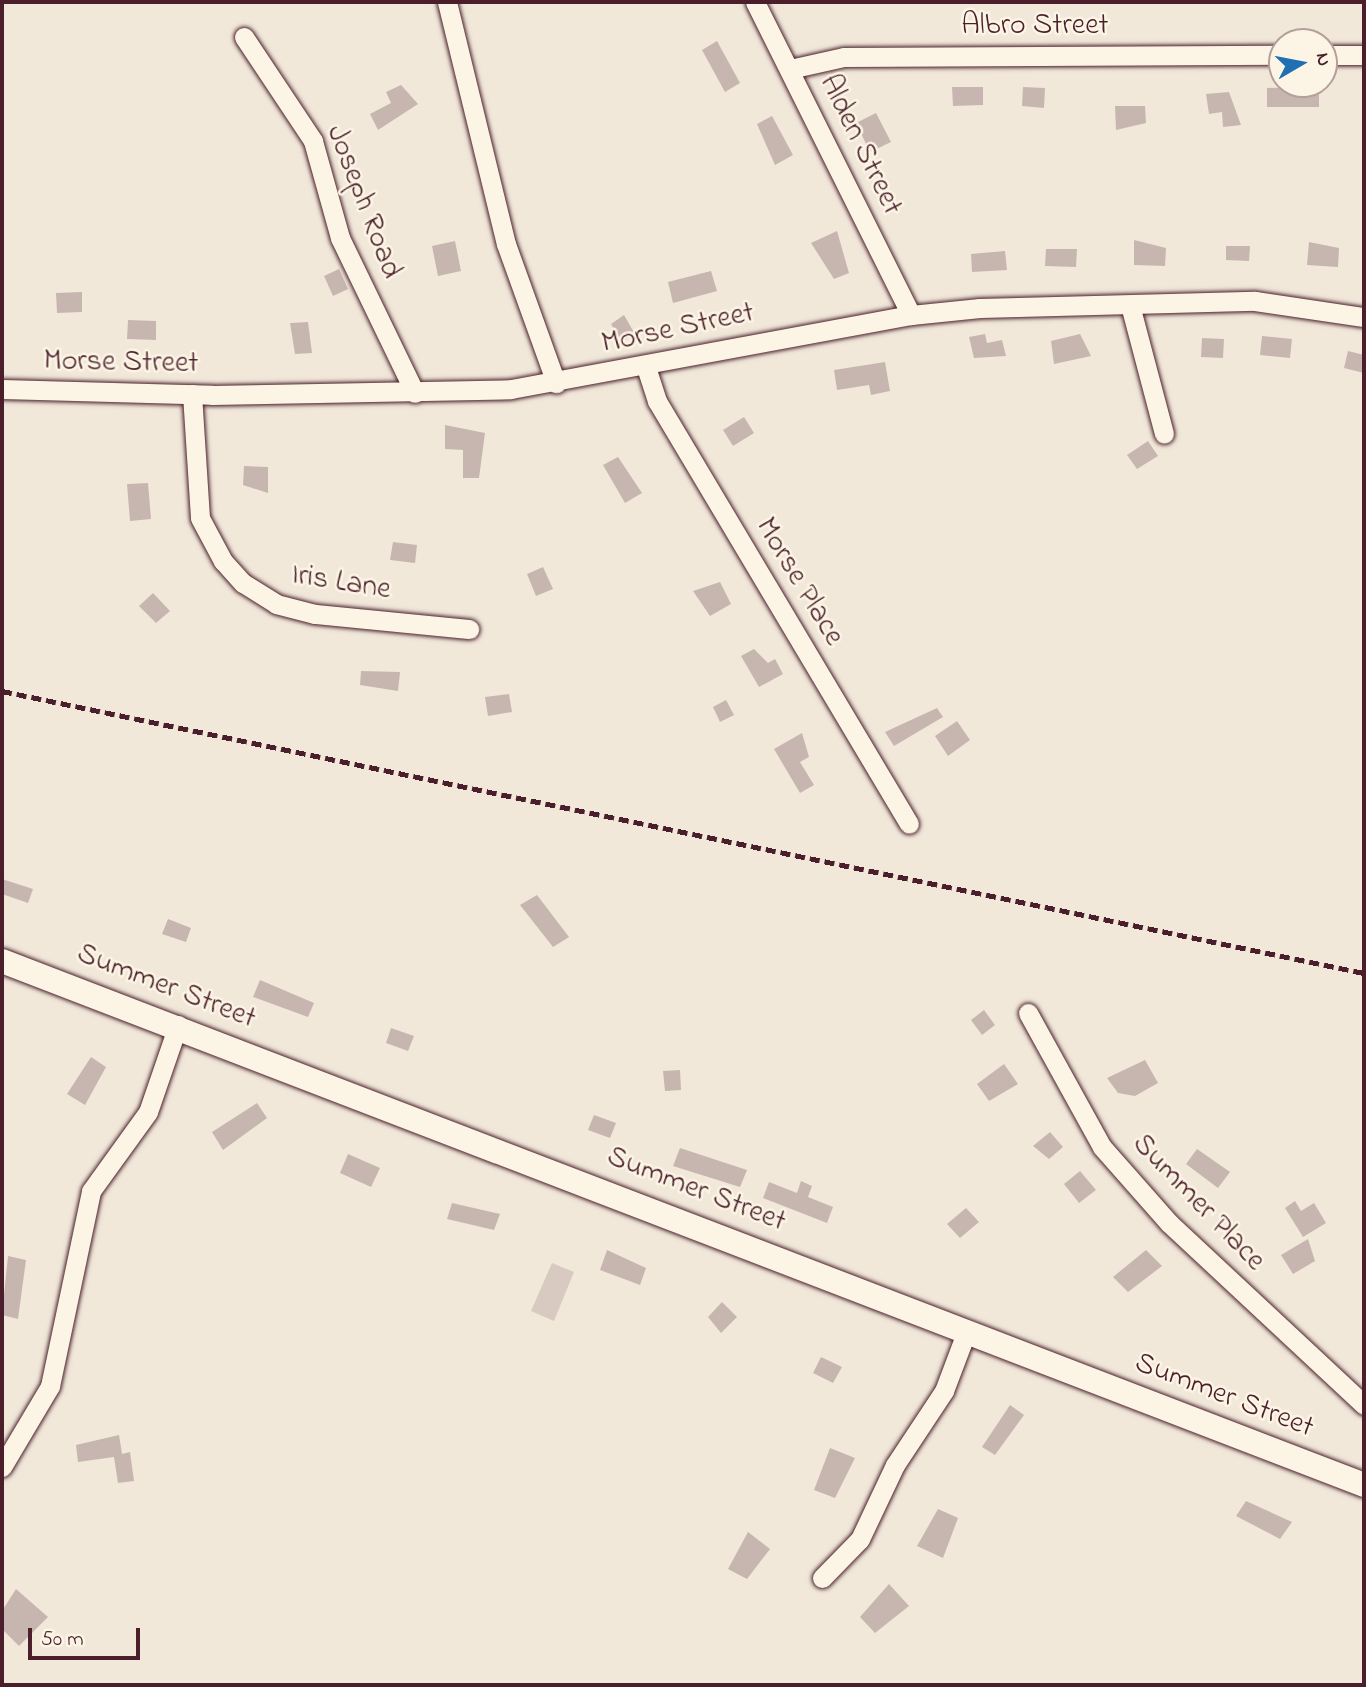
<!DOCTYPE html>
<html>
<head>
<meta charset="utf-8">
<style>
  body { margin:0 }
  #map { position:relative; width:1366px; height:1687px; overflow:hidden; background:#f1e8da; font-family:"Indie Flower",sans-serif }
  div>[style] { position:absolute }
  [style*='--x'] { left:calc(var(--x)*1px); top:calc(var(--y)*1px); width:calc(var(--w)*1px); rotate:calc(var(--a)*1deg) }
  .green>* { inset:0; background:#d8cac0 }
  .building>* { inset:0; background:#c7b6af }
  .roads { filter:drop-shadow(0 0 2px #4a1f2b) drop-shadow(0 0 2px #4a1f2b) }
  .minor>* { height:19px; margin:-9.5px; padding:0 9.5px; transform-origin:9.5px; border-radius:9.5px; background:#fcf5e5 }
  .major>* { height:24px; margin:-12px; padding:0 12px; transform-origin:12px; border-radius:12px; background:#fcf5e5 }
  .rail>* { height:4.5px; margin-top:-2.25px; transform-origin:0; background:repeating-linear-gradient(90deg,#4a1f2b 0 10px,transparent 0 15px) }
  span { translate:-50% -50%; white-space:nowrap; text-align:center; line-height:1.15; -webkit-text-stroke:5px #fcf5e5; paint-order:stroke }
  .street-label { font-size:30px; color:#4a1f2b }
  .frame { position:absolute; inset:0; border:4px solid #4a1f2b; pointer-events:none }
  .north { position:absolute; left:1268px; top:28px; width:70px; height:70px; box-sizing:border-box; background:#fcf5e5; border:2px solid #b59f9b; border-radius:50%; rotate:80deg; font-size:19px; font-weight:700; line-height:28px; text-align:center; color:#4a1f2b }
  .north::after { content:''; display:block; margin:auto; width:24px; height:32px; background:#1f6fb2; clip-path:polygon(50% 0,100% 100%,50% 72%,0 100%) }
  .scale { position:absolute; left:28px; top:1628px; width:112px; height:32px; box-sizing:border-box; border:4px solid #4a1f2b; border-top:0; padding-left:9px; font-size:21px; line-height:24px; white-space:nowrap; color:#4a1f2b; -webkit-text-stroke:5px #fcf5e5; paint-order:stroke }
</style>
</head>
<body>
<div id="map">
  <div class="green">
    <i style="clip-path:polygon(552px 1263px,574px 1272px,554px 1321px,531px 1311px)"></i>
  </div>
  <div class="building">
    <i style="clip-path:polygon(717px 41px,740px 83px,725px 92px,702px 50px)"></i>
    <i style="clip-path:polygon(401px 85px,418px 104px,378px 130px,370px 114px,391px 103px,386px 92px)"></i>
    <i style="clip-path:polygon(952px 87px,983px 87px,983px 105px,953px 106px)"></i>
    <i style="clip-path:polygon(1023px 87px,1045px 88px,1044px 108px,1022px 106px)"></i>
    <i style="clip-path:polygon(1297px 87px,1319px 87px,1319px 107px,1267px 107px,1267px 88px)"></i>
    <i style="clip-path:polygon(1229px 92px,1241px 125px,1223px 127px,1222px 112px,1209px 114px,1206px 94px)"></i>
    <i style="clip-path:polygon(1115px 106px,1145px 106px,1146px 123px,1116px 130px)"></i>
    <i style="clip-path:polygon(876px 113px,891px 142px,870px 152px,856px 123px)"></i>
    <i style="clip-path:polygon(772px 116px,793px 155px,775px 165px,757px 124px)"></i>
    <i style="clip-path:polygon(837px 231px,849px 273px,834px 279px,811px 243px)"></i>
    <i style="clip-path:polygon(1134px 240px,1166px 248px,1165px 266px,1134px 265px)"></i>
    <i style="clip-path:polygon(455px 241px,461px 271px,438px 276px,432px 246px)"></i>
    <i style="clip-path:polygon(1309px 242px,1339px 248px,1338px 267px,1307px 265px)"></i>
    <i style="clip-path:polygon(1226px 246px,1250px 246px,1249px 261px,1226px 260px)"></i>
    <i style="clip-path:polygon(1046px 249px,1077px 249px,1076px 267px,1045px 266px)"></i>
    <i style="clip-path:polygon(1005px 251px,1007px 270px,972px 272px,971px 254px)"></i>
    <i style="clip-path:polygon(339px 269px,348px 289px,333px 296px,324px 276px)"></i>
    <i style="clip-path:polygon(711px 271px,717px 291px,673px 303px,668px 282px)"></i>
    <i style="clip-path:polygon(82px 292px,82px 312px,57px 313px,56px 293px)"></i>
    <i style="clip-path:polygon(624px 315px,635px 334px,621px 342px,611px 324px)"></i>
    <i style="clip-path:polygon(128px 320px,156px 321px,156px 340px,127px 339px)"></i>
    <i style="clip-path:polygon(308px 322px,312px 353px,295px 354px,290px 323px)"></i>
    <i style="clip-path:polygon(985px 334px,987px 343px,1002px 340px,1006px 356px,974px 358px,969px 337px)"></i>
    <i style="clip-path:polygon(1080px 334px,1091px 356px,1054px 364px,1051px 341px)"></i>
    <i style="clip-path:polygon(1262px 336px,1292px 339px,1290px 358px,1260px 355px)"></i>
    <i style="clip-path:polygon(1202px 338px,1224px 339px,1223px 358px,1201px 357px)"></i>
    <i style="clip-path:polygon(1348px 351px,1364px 355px,1364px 373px,1344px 368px)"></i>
    <i style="clip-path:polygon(885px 362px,890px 391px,871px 395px,869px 385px,837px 390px,834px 370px)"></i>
    <i style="clip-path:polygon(744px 417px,754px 433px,733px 446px,723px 430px)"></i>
    <i style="clip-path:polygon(445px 425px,485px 433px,479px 478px,463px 478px,463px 450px,445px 449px)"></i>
    <i style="clip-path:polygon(1148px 441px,1158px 456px,1137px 469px,1127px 455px)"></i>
    <i style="clip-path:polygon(618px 457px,642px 493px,625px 503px,603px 465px)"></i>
    <i style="clip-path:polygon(244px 466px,268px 467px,268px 493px,243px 485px)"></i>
    <i style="clip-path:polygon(148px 483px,151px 519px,130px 521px,127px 484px)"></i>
    <i style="clip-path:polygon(393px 542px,417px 545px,415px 563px,390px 560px)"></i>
    <i style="clip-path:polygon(543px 567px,553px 589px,536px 596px,527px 574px)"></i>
    <i style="clip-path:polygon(720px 582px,731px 604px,710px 616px,693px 591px)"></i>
    <i style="clip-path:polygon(153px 593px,170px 611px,156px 623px,139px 606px)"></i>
    <i style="clip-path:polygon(754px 649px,768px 663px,775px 659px,783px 674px,759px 687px,741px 656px)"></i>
    <i style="clip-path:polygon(361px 671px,400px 672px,398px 691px,360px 685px)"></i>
    <i style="clip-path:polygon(509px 694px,512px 712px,488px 716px,485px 697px)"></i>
    <i style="clip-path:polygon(726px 700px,734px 715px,720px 722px,713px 707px)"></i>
    <i style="clip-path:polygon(937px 708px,943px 717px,894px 746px,885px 732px)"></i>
    <i style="clip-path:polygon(957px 721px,970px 740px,948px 756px,935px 736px)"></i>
    <i style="clip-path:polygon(802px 733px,809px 757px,800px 762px,814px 785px,800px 793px,774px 749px)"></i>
    <i style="clip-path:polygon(2px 879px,33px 889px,28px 903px,2px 894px)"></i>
    <i style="clip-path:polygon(537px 895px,569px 937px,553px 947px,520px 905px)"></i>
    <i style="clip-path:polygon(168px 919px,191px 928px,186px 942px,162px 934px)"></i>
    <i style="clip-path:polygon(260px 980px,314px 1003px,308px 1017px,253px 997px)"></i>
    <i style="clip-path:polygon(984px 1010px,995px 1025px,982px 1035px,971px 1020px)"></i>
    <i style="clip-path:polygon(391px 1028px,414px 1036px,408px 1051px,386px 1043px)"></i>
    <i style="clip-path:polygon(91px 1057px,106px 1067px,85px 1105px,67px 1094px)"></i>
    <i style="clip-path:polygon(1145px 1060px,1158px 1083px,1135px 1096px,1118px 1093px,1107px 1078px)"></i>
    <i style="clip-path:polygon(1004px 1064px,1018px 1084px,989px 1101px,977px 1084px)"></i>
    <i style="clip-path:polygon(680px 1070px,681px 1090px,665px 1091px,663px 1071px)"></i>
    <i style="clip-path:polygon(257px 1103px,267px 1118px,223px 1150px,212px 1132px)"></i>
    <i style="clip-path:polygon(594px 1115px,616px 1123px,610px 1138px,588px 1130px)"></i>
    <i style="clip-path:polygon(1050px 1132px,1063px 1147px,1049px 1159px,1033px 1146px)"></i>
    <i style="clip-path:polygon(680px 1148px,747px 1170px,740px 1187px,673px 1166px)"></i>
    <i style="clip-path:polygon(1197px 1149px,1230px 1172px,1218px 1188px,1186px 1164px)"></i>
    <i style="clip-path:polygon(348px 1154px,380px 1168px,371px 1187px,340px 1173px)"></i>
    <i style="clip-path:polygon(1080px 1171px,1096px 1190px,1079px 1203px,1064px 1184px)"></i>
    <i style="clip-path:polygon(801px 1181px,812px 1186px,808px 1197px,833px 1207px,827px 1223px,763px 1198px,769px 1182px,797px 1193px)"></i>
    <i style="clip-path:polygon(1295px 1201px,1301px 1211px,1314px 1203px,1326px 1223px,1303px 1237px,1285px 1208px)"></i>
    <i style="clip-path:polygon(452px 1203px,500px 1214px,494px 1230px,447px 1219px)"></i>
    <i style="clip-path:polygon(966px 1208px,979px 1222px,960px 1238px,947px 1224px)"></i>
    <i style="clip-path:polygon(1308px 1239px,1315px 1261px,1293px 1274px,1281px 1255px)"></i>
    <i style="clip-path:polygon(607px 1250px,646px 1268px,640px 1285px,600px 1270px)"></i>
    <i style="clip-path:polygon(1146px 1250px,1162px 1266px,1128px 1292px,1113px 1277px)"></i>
    <i style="clip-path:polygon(8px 1256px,26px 1260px,18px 1319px,2px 1315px)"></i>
    <i style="clip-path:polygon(722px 1302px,737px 1317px,721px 1333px,708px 1317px)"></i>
    <i style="clip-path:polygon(821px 1357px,842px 1367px,833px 1383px,813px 1373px)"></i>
    <i style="clip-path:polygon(1010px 1405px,1024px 1415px,995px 1455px,982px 1447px)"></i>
    <i style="clip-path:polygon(119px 1435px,122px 1454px,130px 1452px,134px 1481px,118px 1483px,114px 1457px,78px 1462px,76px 1445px)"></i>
    <i style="clip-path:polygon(830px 1448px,855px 1458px,835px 1498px,814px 1490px)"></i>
    <i style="clip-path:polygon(1246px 1501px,1292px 1522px,1280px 1539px,1236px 1516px)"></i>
    <i style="clip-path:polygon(938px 1509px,958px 1518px,943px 1558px,917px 1546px)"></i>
    <i style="clip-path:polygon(748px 1532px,770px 1549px,747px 1579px,728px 1569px)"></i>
    <i style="clip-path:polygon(889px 1584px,909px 1606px,875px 1633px,860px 1617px)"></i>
    <i style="clip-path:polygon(16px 1589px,48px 1617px,19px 1646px,2px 1629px,2px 1611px)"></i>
  </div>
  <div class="roads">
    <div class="minor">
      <i style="--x:447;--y:2;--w:249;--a:76.3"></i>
      <i style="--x:506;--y:244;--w:148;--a:70.2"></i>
      <i style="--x:755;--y:2;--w:350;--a:63.5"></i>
      <i style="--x:244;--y:37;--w:125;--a:56.4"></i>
      <i style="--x:313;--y:141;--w:101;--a:74.4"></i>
      <i style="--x:340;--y:238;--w:172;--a:64.2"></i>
      <i style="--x:1324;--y:55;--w:40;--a:0"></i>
      <i style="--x:790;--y:69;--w:55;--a:-12.5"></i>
      <i style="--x:844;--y:57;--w:438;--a:-0.3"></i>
      <i style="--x:1130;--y:305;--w:133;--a:75.2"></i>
      <i style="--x:646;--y:367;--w:36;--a:72"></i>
      <i style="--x:657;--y:401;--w:492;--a:59.2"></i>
      <i style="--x:2;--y:389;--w:210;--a:1.6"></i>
      <i style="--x:212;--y:395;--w:299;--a:-1.1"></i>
      <i style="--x:511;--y:389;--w:407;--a:-10.5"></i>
      <i style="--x:911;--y:315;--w:69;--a:-5.8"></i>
      <i style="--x:980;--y:308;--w:275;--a:-1.5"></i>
      <i style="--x:1255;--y:301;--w:110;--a:8.4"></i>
      <i style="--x:192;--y:394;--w:124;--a:86.3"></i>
      <i style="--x:200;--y:518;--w:49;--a:61.9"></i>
      <i style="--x:223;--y:561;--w:30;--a:48"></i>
      <i style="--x:243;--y:583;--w:39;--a:32"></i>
      <i style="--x:276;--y:604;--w:40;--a:14.4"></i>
      <i style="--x:315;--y:614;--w:155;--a:5.6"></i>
      <i style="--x:1028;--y:1013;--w:153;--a:61.1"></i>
      <i style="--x:1102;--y:1147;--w:101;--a:48.6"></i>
      <i style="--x:1169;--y:1223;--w:267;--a:43"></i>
      <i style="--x:2;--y:1467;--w:94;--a:-59.3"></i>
      <i style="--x:50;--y:1386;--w:199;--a:-78.1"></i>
      <i style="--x:91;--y:1191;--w:97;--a:-54.2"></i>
      <i style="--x:148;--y:1112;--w:92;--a:-71"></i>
      <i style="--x:822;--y:1578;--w:54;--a:-45.7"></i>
      <i style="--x:860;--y:1539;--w:82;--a:-64.7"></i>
      <i style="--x:895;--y:1465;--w:89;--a:-56.5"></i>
      <i style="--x:944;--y:1391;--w:65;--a:-69.3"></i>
    </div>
    <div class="major">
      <i style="--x:2;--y:961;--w:1459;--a:21.04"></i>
    </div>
  </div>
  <div class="rail">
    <i style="--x:2;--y:691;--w:1391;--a:11.7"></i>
  </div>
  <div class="street-label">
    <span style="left:1035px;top:26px">Albro Street</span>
    <span style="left:860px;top:145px;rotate:64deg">Alden Street</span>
    <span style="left:363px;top:202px;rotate:69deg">Joseph Road</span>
    <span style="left:678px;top:329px;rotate:-12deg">Morse Street</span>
    <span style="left:121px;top:363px;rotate:1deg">Morse Street</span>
    <span style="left:799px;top:582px;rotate:59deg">Morse Place</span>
    <span style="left:341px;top:583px;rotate:9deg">Iris Lane</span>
    <span style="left:166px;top:987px;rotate:21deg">Summer Street</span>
    <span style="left:696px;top:1190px;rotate:21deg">Summer Street</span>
    <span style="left:1198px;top:1203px;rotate:46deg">Summer Place</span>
    <span style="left:1224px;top:1396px;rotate:21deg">Summer Street</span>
  </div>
  <div class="frame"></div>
  <div class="north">N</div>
  <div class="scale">50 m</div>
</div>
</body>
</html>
